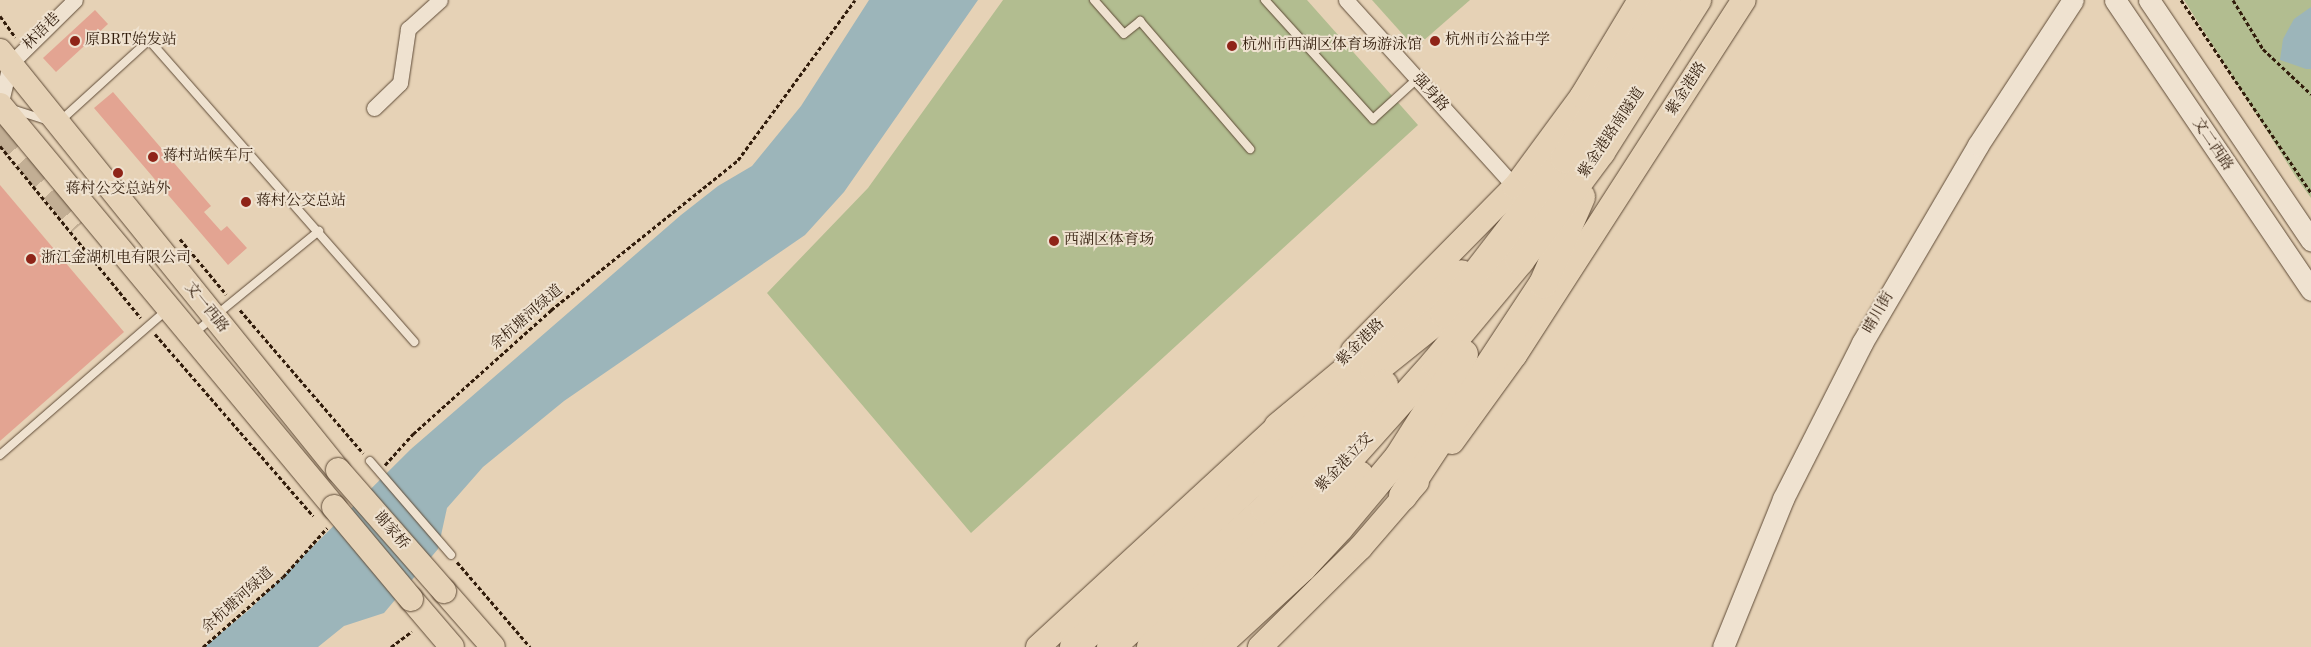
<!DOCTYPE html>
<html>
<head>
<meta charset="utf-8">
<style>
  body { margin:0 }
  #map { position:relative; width:2311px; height:647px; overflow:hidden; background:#e6d2b6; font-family:"Old Standard TT","Noto Serif SC",serif }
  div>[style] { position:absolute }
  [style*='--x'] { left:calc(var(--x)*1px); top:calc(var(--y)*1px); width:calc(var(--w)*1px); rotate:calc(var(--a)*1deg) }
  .green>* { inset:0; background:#b2bd90 }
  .water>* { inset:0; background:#9cb5ba }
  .building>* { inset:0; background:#e3a492 }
  .highway-tunnel>* { height:28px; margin-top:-14px; transform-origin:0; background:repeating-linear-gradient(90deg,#c2ae94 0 28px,transparent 0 42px) }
  .path>* { height:3px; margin-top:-1.5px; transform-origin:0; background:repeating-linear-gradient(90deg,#311c0b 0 4px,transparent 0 6.5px) }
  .roads { filter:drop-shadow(0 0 1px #5e4a36) drop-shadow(0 0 1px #5e4a36) }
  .lane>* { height:8px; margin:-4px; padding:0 4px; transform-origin:4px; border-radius:4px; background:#efe2d0 }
  .street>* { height:15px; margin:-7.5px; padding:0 7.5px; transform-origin:7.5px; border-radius:7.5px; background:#efe2d0 }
  .secondary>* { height:21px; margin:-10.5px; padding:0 10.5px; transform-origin:10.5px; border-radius:10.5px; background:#efe2d0 }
  .primary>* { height:24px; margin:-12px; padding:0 12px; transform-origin:12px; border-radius:12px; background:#e6d2b6 }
  .highway>* { height:28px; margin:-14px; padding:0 14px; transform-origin:14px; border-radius:14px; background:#e6d2b6 }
  .bridges { filter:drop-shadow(0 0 1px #5e4a36) drop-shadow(0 0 1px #5e4a36) }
  .lane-bridge>* { height:8px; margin:-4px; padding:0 4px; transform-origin:4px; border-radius:4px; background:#efe2d0 }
  .primary-bridge>* { height:24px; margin:-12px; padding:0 12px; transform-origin:12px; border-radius:12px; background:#e6d2b6 }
  .dots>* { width:14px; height:14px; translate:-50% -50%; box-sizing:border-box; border:2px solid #efe2d0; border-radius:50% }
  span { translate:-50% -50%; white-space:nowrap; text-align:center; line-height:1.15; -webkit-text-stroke:4px #efe2d0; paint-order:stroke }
  .street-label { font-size:15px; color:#311c0b }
  .poi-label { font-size:15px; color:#311c0b }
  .left { translate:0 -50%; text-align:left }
</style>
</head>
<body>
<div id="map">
  <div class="green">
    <i style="clip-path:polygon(1003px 0,1307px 0,1418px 125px,971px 533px,767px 293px,868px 188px)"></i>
    <i style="clip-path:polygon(1372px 0,1470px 0,1415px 48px)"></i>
    <i style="clip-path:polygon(2184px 0,2311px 0,2311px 198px,2296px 177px)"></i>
  </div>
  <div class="water">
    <i style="clip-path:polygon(869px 0,978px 0,844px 192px,805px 235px,564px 401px,483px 467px,447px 508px,438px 549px,384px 613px,344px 626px,318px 647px,204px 647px,250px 609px,411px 449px,681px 215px,718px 186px,752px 166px,801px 106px)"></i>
    <i style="clip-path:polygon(2311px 7px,2311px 69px,2306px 69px,2280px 60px,2283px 39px,2294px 19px)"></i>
  </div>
  <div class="building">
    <i style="clip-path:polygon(95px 10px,108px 24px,56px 72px,43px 58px)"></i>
    <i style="clip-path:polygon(113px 92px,211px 206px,204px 212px,221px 231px,227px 226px,247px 248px,228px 265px,94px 108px)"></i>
    <i style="clip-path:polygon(0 185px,124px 332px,0 441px)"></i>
  </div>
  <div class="highway-tunnel">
    <i style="--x:0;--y:125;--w:128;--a:49.7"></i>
  </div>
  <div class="path">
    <i style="--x:2181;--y:0;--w:233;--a:56"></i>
    <i style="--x:2233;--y:0;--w:57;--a:58.5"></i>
    <i style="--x:2263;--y:49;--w:66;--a:43.2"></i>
    <i style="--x:0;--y:16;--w:26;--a:54"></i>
    <i style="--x:0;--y:146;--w:222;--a:50.7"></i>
    <i style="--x:180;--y:239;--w:72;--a:50.1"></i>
    <i style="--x:240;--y:310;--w:189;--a:49.3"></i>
    <i style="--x:155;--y:334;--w:241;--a:49"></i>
    <i style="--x:385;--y:465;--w:42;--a:-47.9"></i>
    <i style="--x:413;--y:434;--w:186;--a:-41.9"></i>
    <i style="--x:551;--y:310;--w:240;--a:-38.7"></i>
    <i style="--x:738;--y:160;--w:198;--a:-53.8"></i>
    <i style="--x:457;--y:562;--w:112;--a:49.3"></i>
    <i style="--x:203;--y:647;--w:106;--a:-41.2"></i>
    <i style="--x:283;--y:577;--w:66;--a:-48.1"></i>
    <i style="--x:391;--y:647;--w:26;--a:-37"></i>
  </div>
  <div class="roads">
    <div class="lane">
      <i style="--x:1094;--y:0;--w:45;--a:48.6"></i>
      <i style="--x:1124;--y:34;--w:21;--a:-39"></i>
      <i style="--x:1140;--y:21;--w:169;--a:49.3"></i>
      <i style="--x:1265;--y:0;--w:161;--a:47.8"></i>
      <i style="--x:1373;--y:119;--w:59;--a:-42.3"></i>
      <i style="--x:12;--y:109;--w:39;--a:18"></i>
      <i style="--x:59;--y:122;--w:122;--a:-42.3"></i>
      <i style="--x:149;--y:40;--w:402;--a:48.7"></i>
      <i style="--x:193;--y:334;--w:163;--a:-39.3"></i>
      <i style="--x:0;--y:455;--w:221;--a:-41"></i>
    </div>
    <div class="street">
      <i style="--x:1346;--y:0;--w:252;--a:47.9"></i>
      <i style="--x:0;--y:106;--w:43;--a:-76.6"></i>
      <i style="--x:10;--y:64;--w:91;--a:-44.6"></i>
      <i style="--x:374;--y:108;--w:36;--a:-44"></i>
      <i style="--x:400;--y:83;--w:55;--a:-81.6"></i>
      <i style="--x:408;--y:29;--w:43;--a:-42.2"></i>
    </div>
    <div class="secondary">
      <i style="--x:2115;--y:0;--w:350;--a:55.9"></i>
      <i style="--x:2149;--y:0;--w:290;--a:56"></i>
      <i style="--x:1723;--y:647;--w:160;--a:-67.9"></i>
      <i style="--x:1783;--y:499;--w:175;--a:-63.1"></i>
      <i style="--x:1862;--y:343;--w:229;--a:-59.6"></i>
      <i style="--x:1978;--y:145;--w:173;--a:-56.8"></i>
    </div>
    <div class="primary">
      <i style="--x:0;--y:51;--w:538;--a:51.11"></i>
      <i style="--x:0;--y:105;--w:523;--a:50.28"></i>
      <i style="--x:1353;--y:351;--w:231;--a:-45.4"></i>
      <i style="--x:1515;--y:187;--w:113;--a:-53.6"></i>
      <i style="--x:1582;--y:96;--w:112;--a:-58.9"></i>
      <i style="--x:1452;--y:442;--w:107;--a:-54.1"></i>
      <i style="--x:1515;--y:355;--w:422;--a:-57.2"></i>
      <i style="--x:444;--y:591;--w:74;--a:48.8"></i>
      <i style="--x:411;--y:599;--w:63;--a:49.5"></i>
      <i style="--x:1038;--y:647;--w:344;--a:-42.6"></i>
      <i style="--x:1260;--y:647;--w:141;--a:-44.7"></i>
      <i style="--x:1360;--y:548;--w:87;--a:-49.2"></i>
    </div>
    <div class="highway">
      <i style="--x:1278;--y:427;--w:239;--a:-39.7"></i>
      <i style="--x:1403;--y:496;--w:254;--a:-56.6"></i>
      <i style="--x:1543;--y:284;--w:95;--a:-66.4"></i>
      <i style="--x:1074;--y:647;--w:409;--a:-42.6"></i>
      <i style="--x:1375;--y:370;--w:90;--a:-38.7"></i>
      <i style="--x:1445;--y:314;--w:196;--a:-52.3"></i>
      <i style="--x:1565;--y:159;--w:189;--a:-57.3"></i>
      <i style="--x:1111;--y:647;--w:207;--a:-41.9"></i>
      <i style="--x:1265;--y:509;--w:172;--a:-46.2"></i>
      <i style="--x:1151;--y:647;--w:237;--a:-42.8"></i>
      <i style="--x:1325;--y:486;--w:165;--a:-48.2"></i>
      <i style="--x:1435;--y:363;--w:133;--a:-50.2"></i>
      <i style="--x:1520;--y:261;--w:136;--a:-53.4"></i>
      <i style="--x:1601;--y:152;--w:180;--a:-57.7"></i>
      <i style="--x:1184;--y:647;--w:129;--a:-42.5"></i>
      <i style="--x:1279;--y:560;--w:117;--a:-46.4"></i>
      <i style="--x:1216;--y:647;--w:118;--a:-42.6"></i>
      <i style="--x:1303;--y:567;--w:54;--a:-47.2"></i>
      <i style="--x:1340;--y:527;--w:90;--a:-50"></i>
      <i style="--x:1398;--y:458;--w:123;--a:-57.6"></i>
    </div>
  </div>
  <div class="bridges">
    <div class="lane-bridge">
      <i style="--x:370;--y:461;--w:124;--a:49.2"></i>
    </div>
    <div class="primary-bridge">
      <i style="--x:338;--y:470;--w:161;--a:48.8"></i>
      <i style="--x:334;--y:507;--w:120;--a:50.1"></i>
    </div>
  </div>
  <div class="dots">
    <i style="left:75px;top:41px;background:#8f2418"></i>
    <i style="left:1435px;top:41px;background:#8f2418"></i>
    <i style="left:1232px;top:46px;background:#8f2418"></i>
    <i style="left:153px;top:157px;background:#8f2418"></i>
    <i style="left:118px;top:173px;background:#8f2418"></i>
    <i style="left:246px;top:202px;background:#8f2418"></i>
    <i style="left:1054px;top:241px;background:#8f2418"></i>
    <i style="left:31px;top:259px;background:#8f2418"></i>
  </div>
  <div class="street-label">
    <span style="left:42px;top:32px;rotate:-45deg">林语巷</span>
    <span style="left:1687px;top:89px;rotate:-57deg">紫金港路</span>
    <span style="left:1430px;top:93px;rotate:48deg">强身路</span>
    <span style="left:1612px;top:133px;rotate:-56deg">紫金港路南隧道</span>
    <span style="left:2212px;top:145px;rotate:56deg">文二西路</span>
    <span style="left:206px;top:308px;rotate:51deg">文一西路</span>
    <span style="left:1879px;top:313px;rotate:-60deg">晴川街</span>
    <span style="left:527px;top:318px;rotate:-41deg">余杭塘河绿道</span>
    <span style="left:1361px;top:343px;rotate:-45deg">紫金港路</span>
    <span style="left:1345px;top:463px;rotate:-46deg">紫金港立交</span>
    <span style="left:391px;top:531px;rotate:49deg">谢家桥</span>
    <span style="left:238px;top:601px;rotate:-42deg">余杭塘河绿道</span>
  </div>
  <div class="poi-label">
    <span class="left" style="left:85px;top:41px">原BRT始发站</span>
    <span class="left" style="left:1445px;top:41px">杭州市公益中学</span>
    <span class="left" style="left:1242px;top:46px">杭州市西湖区体育场游泳馆</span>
    <span class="left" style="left:163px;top:157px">蒋村站候车厅</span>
    <span style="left:118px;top:190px">蒋村公交总站外</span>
    <span class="left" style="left:256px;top:202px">蒋村公交总站</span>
    <span class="left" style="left:1064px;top:241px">西湖区体育场</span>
    <span class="left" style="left:41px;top:259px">浙江金湖机电有限公司</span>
  </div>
</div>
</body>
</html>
